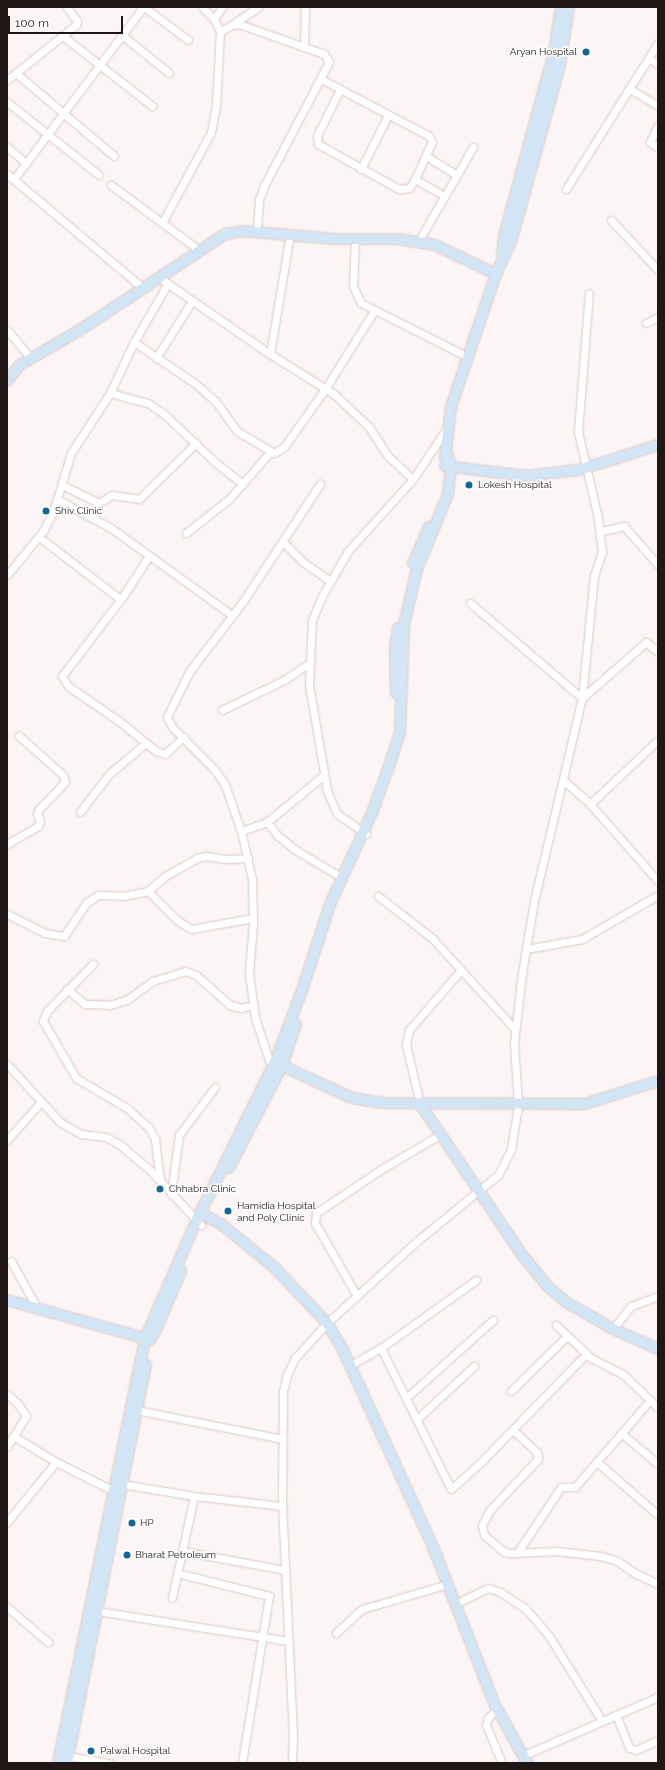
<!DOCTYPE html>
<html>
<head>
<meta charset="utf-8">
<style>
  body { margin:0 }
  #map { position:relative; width:665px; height:1770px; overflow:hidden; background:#fbf6f5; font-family:Raleway,sans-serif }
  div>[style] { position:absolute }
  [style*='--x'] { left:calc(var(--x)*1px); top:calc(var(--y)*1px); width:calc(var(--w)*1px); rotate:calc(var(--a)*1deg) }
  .roads { filter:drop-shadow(0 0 1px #e0c5c4) drop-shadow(0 0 1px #e0c5c4) }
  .street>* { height:7px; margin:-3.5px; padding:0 3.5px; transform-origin:3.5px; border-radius:3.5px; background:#fff }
  .secondary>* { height:10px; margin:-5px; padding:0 5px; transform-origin:5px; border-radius:5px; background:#d1e5f4 }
  .dots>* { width:11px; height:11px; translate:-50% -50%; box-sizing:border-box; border:2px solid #fff; border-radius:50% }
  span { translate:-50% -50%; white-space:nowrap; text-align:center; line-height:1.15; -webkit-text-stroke:3px #fff; paint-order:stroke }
  .poi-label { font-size:10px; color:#201616 }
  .right { translate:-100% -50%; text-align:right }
  .left { translate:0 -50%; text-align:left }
  .frame { position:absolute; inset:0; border:8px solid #201616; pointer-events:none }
  .scale { position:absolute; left:8px; top:16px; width:115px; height:18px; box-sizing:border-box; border:2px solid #201616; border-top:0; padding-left:5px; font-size:12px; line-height:14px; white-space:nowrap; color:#201616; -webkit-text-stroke:3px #fff; paint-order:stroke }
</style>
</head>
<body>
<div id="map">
  <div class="roads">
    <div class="street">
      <i style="--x:144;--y:7;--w:55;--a:36.9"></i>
      <i style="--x:214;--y:19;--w:14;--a:-56"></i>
      <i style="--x:233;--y:24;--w:30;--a:-34"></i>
      <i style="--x:220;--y:32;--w:13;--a:-32"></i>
      <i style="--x:231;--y:25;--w:8;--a:-7"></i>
      <i style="--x:239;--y:24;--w:90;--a:19.4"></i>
      <i style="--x:324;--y:54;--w:9;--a:58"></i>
      <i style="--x:329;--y:62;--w:140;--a:117.7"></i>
      <i style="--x:264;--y:186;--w:15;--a:110"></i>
      <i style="--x:259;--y:200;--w:32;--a:94"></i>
      <i style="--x:122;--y:35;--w:60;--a:39"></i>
      <i style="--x:64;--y:37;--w:112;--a:38.1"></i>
      <i style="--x:304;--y:47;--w:40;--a:-88.6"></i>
      <i style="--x:649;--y:59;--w:10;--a:29"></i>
      <i style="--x:17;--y:74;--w:127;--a:40.2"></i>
      <i style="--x:321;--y:79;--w:122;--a:27.8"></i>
      <i style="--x:429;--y:136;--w:7;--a:63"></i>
      <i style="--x:432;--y:142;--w:41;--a:114.7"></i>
      <i style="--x:415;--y:179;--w:34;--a:30"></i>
      <i style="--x:7;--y:80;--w:88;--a:-38.6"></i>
      <i style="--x:76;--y:25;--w:4;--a:-76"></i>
      <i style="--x:77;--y:21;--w:17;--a:-126"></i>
      <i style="--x:340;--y:89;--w:52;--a:116.1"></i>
      <i style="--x:317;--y:136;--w:8;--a:83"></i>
      <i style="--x:318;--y:144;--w:93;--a:29.1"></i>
      <i style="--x:399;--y:189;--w:10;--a:-6"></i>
      <i style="--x:409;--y:188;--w:11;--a:-56"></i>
      <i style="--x:630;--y:89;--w:33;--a:31"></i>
      <i style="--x:7;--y:102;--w:117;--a:38.4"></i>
      <i style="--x:658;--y:125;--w:19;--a:115"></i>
      <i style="--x:650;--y:142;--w:10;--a:37"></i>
      <i style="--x:7;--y:147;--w:25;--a:40"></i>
      <i style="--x:426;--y:156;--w:36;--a:32"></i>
      <i style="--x:361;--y:169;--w:60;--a:-63.4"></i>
      <i style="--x:7;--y:174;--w:177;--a:40"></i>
      <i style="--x:14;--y:179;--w:215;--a:-53.1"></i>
      <i style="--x:111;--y:185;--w:109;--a:36.5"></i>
      <i style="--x:566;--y:189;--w:173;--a:-57.8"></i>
      <i style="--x:611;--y:220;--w:69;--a:46.8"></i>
      <i style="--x:162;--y:223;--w:103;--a:-61.7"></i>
      <i style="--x:211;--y:132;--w:26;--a:-79"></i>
      <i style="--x:216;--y:106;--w:74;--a:-86.9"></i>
      <i style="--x:220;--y:32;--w:14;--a:-115"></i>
      <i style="--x:214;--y:19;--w:17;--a:-135"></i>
      <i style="--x:355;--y:239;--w:47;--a:92.4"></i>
      <i style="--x:353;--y:286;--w:19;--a:65"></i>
      <i style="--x:361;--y:303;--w:120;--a:26.8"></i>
      <i style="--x:418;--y:242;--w:110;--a:-59.9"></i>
      <i style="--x:164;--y:281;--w:129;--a:34.6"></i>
      <i style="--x:270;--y:354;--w:75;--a:32"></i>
      <i style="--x:334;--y:394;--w:48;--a:43.3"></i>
      <i style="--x:369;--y:427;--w:35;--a:57"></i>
      <i style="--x:388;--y:456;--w:34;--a:43"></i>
      <i style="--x:646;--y:323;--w:13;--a:-27"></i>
      <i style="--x:7;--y:330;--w:38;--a:50"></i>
      <i style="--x:134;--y:342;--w:75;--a:34.1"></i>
      <i style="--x:196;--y:384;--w:27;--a:42"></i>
      <i style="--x:216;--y:402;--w:36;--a:54"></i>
      <i style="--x:237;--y:431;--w:43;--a:30.7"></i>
      <i style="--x:274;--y:453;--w:12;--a:-31"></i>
      <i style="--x:284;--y:447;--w:71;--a:-54.7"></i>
      <i style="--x:325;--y:389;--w:92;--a:-57.9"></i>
      <i style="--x:270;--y:354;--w:122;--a:-80.5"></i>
      <i style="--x:156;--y:358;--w:67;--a:-57.7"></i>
      <i style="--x:110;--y:393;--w:39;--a:15"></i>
      <i style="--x:148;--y:403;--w:19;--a:35"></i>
      <i style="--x:164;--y:414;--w:71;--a:43.3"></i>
      <i style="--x:216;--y:463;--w:34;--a:38"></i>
      <i style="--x:62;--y:485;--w:41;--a:25.9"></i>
      <i style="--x:99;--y:503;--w:15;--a:-32"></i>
      <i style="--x:112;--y:495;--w:27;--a:8"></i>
      <i style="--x:139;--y:499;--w:80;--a:-44.5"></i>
      <i style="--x:57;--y:499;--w:61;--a:28.2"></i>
      <i style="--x:111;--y:528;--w:150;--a:35.8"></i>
      <i style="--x:601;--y:531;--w:24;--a:-12"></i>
      <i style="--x:624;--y:526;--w:52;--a:48.9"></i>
      <i style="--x:186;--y:533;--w:56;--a:-38.5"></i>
      <i style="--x:230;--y:498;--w:61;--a:-49"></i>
      <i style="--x:39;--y:537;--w:102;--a:37.4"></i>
      <i style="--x:283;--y:542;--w:28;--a:45"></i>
      <i style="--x:303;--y:562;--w:33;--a:35"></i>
      <i style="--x:149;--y:556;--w:48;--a:123"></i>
      <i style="--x:123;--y:596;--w:101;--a:127.3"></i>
      <i style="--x:62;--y:676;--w:12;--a:59"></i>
      <i style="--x:68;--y:686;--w:62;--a:34.5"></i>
      <i style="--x:119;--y:721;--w:48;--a:39"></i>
      <i style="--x:156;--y:751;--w:9;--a:18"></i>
      <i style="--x:165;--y:754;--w:25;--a:-43"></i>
      <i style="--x:7;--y:575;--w:57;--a:-50.7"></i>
      <i style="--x:43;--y:531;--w:21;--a:-62"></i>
      <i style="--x:53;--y:512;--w:62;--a:-73"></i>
      <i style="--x:71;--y:453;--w:72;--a:-57"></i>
      <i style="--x:110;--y:393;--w:56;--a:-64.8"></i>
      <i style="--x:134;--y:342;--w:68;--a:-60"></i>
      <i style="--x:470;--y:603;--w:147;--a:40.3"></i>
      <i style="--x:582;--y:698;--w:85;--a:-41.2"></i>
      <i style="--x:646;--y:642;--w:16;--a:40"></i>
      <i style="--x:222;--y:710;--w:69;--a:-25.8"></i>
      <i style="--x:284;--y:680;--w:29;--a:-34"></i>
      <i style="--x:564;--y:781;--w:35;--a:41"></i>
      <i style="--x:590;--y:804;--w:103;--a:48.6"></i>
      <i style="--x:590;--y:804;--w:93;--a:-43.3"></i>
      <i style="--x:80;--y:812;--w:48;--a:-52.7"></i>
      <i style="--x:109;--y:774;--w:48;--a:-40"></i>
      <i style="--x:267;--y:822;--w:16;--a:52"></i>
      <i style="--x:277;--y:835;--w:22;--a:39"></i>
      <i style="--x:294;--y:849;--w:55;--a:30.8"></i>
      <i style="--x:241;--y:831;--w:28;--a:-19"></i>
      <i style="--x:267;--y:822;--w:74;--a:-39.5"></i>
      <i style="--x:366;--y:834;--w:35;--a:-145"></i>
      <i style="--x:337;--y:814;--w:26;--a:-113"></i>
      <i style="--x:327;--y:790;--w:107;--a:-99.7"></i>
      <i style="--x:309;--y:685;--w:65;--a:-87.4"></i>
      <i style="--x:312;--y:620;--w:26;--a:-67"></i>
      <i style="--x:322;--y:596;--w:52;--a:-60"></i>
      <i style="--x:348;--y:551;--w:97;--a:-47.9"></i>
      <i style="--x:413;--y:479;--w:61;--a:-56.3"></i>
      <i style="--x:7;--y:844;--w:36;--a:-30"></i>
      <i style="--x:38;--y:826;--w:5;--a:-68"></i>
      <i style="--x:40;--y:821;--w:8;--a:-113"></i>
      <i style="--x:37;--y:814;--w:5;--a:-68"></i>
      <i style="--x:39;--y:809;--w:37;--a:-46"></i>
      <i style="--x:65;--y:782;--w:7;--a:-106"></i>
      <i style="--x:63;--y:775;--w:59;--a:-138.4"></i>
      <i style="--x:148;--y:891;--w:41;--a:45"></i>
      <i style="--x:177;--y:920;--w:17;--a:33"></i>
      <i style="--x:191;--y:929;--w:63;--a:-10.1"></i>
      <i style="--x:378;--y:896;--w:68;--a:37.9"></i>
      <i style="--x:432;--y:938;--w:122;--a:47.7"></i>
      <i style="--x:7;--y:914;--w:42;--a:26.6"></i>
      <i style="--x:45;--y:933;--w:19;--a:9"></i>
      <i style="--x:64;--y:936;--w:40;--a:-56"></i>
      <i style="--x:86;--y:903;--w:14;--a:-34"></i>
      <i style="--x:98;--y:895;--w:25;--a:2"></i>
      <i style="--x:123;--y:896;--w:25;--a:-11"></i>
      <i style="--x:148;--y:891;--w:23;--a:-41"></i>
      <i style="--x:165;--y:876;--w:37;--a:-29"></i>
      <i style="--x:197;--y:858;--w:9;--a:-13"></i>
      <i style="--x:206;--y:856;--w:19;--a:9"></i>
      <i style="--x:225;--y:859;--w:23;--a:-2"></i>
      <i style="--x:526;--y:949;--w:57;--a:-10.1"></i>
      <i style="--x:582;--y:939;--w:88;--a:-30.1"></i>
      <i style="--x:93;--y:964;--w:66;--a:134.4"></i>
      <i style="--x:47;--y:1011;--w:11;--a:112"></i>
      <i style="--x:43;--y:1021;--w:66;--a:59.9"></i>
      <i style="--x:76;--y:1078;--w:59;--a:30.5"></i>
      <i style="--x:127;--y:1108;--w:30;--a:42"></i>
      <i style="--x:149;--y:1128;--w:13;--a:61"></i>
      <i style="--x:155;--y:1139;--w:42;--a:83.2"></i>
      <i style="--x:67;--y:989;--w:23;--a:40"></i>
      <i style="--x:85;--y:1004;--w:25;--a:2"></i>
      <i style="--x:110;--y:1005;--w:19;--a:-18"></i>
      <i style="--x:128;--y:999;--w:31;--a:-36"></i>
      <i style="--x:153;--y:981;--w:34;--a:-17"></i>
      <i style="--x:185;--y:971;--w:12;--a:20"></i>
      <i style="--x:196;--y:975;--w:45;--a:41.4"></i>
      <i style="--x:230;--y:1005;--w:11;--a:15"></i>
      <i style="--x:241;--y:1008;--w:13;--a:-13"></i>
      <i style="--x:7;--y:1064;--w:79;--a:47.6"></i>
      <i style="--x:60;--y:1122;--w:24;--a:30"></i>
      <i style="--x:81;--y:1134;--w:25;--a:7"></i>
      <i style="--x:106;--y:1137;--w:15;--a:28"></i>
      <i style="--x:119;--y:1144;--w:42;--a:40.2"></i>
      <i style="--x:151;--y:1171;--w:74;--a:47.2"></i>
      <i style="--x:273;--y:1072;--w:57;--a:-108.4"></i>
      <i style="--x:255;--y:1018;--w:45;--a:-97.6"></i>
      <i style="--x:249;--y:973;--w:50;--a:-85.4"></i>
      <i style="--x:253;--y:923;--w:44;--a:-91.3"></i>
      <i style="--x:252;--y:879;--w:49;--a:-102.9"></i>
      <i style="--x:241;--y:831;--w:49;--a:-109.2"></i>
      <i style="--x:225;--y:785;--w:18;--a:-124"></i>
      <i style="--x:215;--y:770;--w:61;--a:-135"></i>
      <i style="--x:172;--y:727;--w:11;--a:-117"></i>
      <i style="--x:167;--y:717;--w:50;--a:-63.9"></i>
      <i style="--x:189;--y:672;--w:91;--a:-52.6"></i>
      <i style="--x:244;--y:600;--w:139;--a:-56.8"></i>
      <i style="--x:420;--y:1104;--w:61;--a:-103.3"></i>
      <i style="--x:406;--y:1045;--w:15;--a:-79"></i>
      <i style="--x:409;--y:1030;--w:79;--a:-49.1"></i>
      <i style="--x:7;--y:1140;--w:51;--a:-48.2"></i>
      <i style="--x:171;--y:1194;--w:60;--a:-82.3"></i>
      <i style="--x:179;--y:1135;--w:60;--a:-53.1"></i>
      <i style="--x:11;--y:1261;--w:54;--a:61"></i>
      <i style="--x:357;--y:1296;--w:84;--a:-119.9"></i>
      <i style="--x:315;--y:1223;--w:10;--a:-84"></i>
      <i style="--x:316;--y:1213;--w:77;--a:-33.9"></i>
      <i style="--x:380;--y:1170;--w:71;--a:-30.5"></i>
      <i style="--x:556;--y:1325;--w:48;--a:43.3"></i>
      <i style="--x:591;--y:1358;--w:37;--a:27"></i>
      <i style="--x:624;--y:1375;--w:47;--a:44.1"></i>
      <i style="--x:613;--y:1329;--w:29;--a:-52"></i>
      <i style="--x:631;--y:1306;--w:29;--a:-20"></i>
      <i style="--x:381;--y:1348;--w:157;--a:63.6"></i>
      <i style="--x:451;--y:1489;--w:40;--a:-42"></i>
      <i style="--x:481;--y:1462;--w:151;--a:-45.8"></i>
      <i style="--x:351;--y:1365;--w:34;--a:-30"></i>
      <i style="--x:381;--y:1348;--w:117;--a:-35.6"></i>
      <i style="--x:511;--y:1391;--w:78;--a:-44.5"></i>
      <i style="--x:7;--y:1394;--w:15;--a:42"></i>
      <i style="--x:18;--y:1404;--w:14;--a:56"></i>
      <i style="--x:26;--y:1416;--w:36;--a:122"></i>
      <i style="--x:406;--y:1398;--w:117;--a:-41.9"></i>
      <i style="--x:136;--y:1410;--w:149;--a:11.2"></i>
      <i style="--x:417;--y:1419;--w:78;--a:-42.9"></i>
      <i style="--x:513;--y:1430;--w:33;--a:43"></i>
      <i style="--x:537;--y:1452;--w:7;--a:82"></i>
      <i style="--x:538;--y:1459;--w:70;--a:133.3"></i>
      <i style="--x:490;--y:1510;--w:17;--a:118"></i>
      <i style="--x:482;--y:1525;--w:10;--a:79"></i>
      <i style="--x:484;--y:1535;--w:25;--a:40"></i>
      <i style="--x:503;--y:1551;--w:6;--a:18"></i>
      <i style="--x:509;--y:1553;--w:48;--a:-2.4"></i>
      <i style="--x:557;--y:1551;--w:44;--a:6.5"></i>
      <i style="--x:601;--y:1556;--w:17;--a:17"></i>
      <i style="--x:617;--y:1561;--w:22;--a:34"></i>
      <i style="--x:635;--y:1573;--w:25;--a:26"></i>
      <i style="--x:621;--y:1433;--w:48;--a:40"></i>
      <i style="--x:15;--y:1437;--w:48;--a:31.4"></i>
      <i style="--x:56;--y:1462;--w:67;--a:26.6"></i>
      <i style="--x:597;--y:1462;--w:81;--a:41"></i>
      <i style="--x:122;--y:1484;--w:73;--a:9.5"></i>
      <i style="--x:194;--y:1496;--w:89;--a:6.5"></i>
      <i style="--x:7;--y:1522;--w:77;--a:-50.8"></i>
      <i style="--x:182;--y:1551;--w:105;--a:10.5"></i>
      <i style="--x:517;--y:1553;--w:79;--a:-56.3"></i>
      <i style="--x:561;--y:1487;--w:14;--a:0"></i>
      <i style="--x:575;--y:1487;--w:115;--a:-49.2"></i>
      <i style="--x:177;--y:1573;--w:95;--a:14"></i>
      <i style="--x:269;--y:1596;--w:169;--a:99.2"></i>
      <i style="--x:172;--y:1598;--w:104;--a:-77.8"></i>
      <i style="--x:455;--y:1604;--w:37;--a:-26"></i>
      <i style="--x:488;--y:1588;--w:13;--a:18"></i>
      <i style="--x:500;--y:1592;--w:30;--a:33"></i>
      <i style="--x:525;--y:1608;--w:37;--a:49"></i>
      <i style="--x:549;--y:1636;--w:100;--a:58.1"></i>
      <i style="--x:7;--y:1607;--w:54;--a:40.5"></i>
      <i style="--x:97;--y:1611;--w:194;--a:8.9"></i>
      <i style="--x:336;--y:1633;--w:35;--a:-43"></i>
      <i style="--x:362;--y:1609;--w:90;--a:-16.2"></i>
      <i style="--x:497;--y:1709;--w:13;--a:135"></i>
      <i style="--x:488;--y:1718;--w:7;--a:106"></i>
      <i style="--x:486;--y:1725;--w:41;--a:67.2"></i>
      <i style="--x:616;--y:1715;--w:35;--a:68"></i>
      <i style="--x:629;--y:1748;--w:7;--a:16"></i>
      <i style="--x:636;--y:1750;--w:24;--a:-24"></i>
      <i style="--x:68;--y:1756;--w:42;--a:9.7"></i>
      <i style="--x:522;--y:1756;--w:148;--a:-23.5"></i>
      <i style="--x:292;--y:1763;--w:27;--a:-88"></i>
      <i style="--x:293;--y:1736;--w:233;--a:-92.7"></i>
      <i style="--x:282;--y:1503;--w:112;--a:-89.5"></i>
      <i style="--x:283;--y:1391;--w:16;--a:-76"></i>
      <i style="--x:287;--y:1375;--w:19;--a:-65"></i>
      <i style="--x:295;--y:1358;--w:47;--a:-47.6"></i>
      <i style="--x:327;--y:1323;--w:122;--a:-42.3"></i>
      <i style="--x:417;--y:1241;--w:104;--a:-39.2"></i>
      <i style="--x:498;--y:1175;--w:29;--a:-63"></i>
      <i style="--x:511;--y:1149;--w:44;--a:-80.8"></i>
      <i style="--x:518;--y:1106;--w:63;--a:-93.6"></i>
      <i style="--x:514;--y:1043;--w:70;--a:-83.5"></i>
      <i style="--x:522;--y:973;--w:73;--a:-80.5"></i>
      <i style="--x:534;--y:901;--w:209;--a:-76.7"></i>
      <i style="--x:582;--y:698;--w:123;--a:-84.4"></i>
      <i style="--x:594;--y:576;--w:25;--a:-72"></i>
      <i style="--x:602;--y:552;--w:34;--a:-97"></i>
      <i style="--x:598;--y:518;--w:88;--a:-103.1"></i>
      <i style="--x:578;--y:432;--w:139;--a:-85.5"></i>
    </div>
    <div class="secondary">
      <i style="--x:502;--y:259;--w:23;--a:-85"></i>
      <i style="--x:504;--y:236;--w:191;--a:-74.8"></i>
      <i style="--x:554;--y:52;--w:46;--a:-81.2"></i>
      <i style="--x:7;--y:381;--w:21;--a:-51"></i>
      <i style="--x:20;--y:365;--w:69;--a:-30.3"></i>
      <i style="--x:80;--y:330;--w:174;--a:-33.5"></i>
      <i style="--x:225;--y:234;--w:18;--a:-9"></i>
      <i style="--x:243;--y:231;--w:92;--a:5"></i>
      <i style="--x:335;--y:239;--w:63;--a:0"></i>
      <i style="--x:398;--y:239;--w:37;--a:9"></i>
      <i style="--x:435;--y:245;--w:68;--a:25.4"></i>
      <i style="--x:445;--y:458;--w:51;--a:-83.3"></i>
      <i style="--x:451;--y:407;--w:140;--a:-71.3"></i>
      <i style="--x:496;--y:274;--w:35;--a:-65"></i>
      <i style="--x:511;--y:242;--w:184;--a:-74.5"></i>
      <i style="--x:560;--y:65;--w:59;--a:-81.2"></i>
      <i style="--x:445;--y:466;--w:82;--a:7"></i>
      <i style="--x:526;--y:476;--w:53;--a:-6.5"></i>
      <i style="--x:579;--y:470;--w:83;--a:-17.6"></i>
      <i style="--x:413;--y:563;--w:39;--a:-66"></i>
      <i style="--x:396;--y:693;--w:44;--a:-91.3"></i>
      <i style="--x:395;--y:649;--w:21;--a:-82"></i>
      <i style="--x:276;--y:1063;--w:84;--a:24.7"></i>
      <i style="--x:352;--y:1098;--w:32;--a:9"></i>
      <i style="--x:384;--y:1103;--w:201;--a:0.3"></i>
      <i style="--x:585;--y:1104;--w:77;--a:-17.5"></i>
      <i style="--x:420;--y:1104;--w:184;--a:55.9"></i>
      <i style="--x:523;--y:1256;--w:38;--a:51"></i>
      <i style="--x:547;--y:1286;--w:25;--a:40"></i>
      <i style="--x:566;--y:1302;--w:54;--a:29.9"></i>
      <i style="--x:613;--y:1329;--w:49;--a:24"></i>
      <i style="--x:229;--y:1168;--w:115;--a:-62.5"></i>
      <i style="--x:282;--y:1066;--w:44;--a:-71.6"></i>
      <i style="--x:200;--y:1213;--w:24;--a:28"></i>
      <i style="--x:221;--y:1224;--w:70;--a:39.2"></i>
      <i style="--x:275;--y:1268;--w:76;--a:46.6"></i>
      <i style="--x:327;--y:1323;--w:29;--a:59"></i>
      <i style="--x:342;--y:1348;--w:219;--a:65.4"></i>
      <i style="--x:433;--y:1547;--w:170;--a:68.6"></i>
      <i style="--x:495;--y:1705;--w:66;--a:61.1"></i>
      <i style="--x:7;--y:1300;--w:149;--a:15.5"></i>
      <i style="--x:154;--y:1334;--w:69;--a:-66.8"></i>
      <i style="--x:58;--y:1763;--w:433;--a:-78.4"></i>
      <i style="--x:145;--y:1339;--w:135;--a:-66.5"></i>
      <i style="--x:199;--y:1215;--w:171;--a:-63.6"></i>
      <i style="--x:275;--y:1062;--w:74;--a:-69.4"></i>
      <i style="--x:301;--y:993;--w:96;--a:-71.8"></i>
      <i style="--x:331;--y:902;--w:98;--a:-65.3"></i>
      <i style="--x:372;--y:813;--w:50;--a:-70.1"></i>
      <i style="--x:389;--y:766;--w:35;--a:-72"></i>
      <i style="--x:400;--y:733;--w:108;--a:-87.9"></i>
      <i style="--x:404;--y:625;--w:57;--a:-76.9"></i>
      <i style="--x:417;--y:569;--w:81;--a:-67.5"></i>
      <i style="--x:448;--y:494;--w:28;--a:-84"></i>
      <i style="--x:451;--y:466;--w:15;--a:-106"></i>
      <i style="--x:67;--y:1763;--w:406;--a:-78.8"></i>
    </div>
  </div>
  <div class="dots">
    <i style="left:586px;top:52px;background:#116798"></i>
    <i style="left:469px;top:485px;background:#116798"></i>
    <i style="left:46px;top:511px;background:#116798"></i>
    <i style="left:160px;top:1189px;background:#116798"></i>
    <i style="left:228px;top:1211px;background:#116798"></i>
    <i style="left:132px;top:1523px;background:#116798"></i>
    <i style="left:127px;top:1555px;background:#116798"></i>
    <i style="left:91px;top:1751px;background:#116798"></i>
  </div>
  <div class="poi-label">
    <span class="right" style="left:577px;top:52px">Aryan Hospital</span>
    <span class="left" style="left:478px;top:485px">Lokesh Hospital</span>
    <span class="left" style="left:55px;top:511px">Shiv Clinic</span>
    <span class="left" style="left:169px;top:1189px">Chhabra Clinic</span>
    <span class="left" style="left:237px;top:1211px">Hamidia Hospital<br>and Poly Clinic</span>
    <span class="left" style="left:140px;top:1523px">HP</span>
    <span class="left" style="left:135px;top:1555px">Bharat Petroleum</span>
    <span class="left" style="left:100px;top:1751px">Palwal Hospital</span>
  </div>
  <div class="frame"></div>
  <div class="scale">100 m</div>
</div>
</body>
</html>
